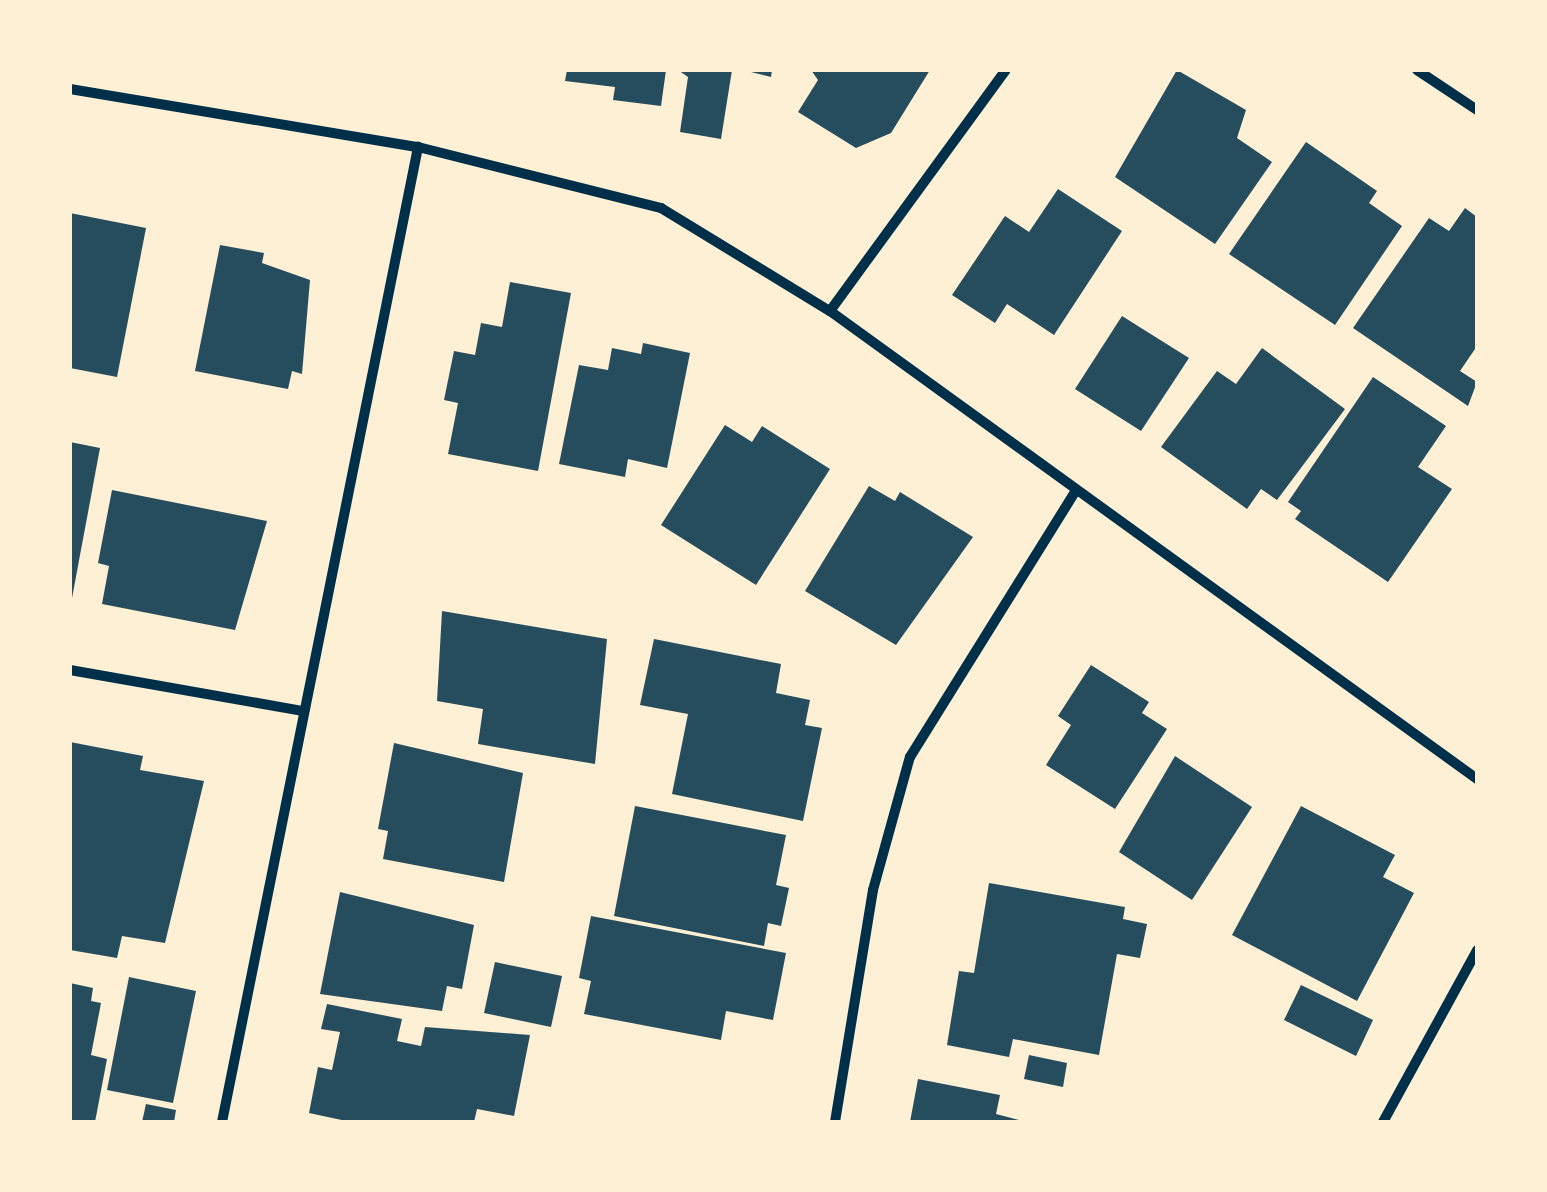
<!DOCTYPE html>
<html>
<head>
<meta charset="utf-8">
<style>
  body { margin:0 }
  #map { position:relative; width:1547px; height:1192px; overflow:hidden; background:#fdf0d5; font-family:"Source Serif 4",serif }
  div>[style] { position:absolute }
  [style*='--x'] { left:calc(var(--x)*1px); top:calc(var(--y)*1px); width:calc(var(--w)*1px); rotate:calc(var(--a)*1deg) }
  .building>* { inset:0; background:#264d5e }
  .minor>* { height:10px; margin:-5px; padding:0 5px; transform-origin:5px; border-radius:5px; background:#003049 }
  span { translate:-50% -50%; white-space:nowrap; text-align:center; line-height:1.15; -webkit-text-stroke:10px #fdf0d5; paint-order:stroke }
  .frame { position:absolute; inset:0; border:72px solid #fdf0d5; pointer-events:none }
</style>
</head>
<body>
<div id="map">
  <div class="building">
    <i style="clip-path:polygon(567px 70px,666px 70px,661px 106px,613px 100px,615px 87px,565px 81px)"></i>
    <i style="clip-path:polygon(678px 70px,732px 70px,721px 139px,680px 132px,688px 77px)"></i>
    <i style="clip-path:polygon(743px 70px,772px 70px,771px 77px)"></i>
    <i style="clip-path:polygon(811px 70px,930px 70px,891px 133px,856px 148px,798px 112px,818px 80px)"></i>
    <i style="clip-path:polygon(1177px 70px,1246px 110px,1237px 138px,1272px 162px,1215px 244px,1115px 177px)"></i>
    <i style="clip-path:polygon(1306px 142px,1377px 191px,1369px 203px,1402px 226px,1335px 325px,1229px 254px)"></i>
    <i style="clip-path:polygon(1058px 189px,1122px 231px,1054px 335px,1007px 304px,995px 323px,952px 295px,1005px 216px,1029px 232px)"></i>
    <i style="clip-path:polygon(1465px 208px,1477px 217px,1477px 346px,1460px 371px,1477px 382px,1468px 406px,1353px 328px,1429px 218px,1449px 231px)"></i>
    <i style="clip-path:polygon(70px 213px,146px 228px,117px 377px,70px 368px)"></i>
    <i style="clip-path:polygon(220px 245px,264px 253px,262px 263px,310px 280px,302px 374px,292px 371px,288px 389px,195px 371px)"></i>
    <i style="clip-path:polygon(510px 282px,571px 293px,538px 471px,448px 454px,458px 403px,444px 400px,454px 351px,475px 355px,481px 323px,502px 327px)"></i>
    <i style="clip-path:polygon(1122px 316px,1189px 358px,1141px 431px,1075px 389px)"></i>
    <i style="clip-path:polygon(643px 343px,690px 353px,667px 468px,628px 459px,625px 477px,559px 464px,579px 365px,608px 370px,612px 348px,641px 354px)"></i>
    <i style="clip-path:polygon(1262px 348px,1345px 409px,1277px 500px,1261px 489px,1247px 509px,1161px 447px,1217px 371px,1236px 384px)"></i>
    <i style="clip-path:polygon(1373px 377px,1446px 426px,1418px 467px,1452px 489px,1388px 582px,1295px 519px,1301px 511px,1288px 502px)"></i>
    <i style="clip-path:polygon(725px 425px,752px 442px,762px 426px,830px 469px,756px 585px,661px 525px)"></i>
    <i style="clip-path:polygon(70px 442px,100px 448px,72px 598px,70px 598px)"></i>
    <i style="clip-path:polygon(869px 486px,895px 501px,900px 492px,973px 537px,896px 645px,805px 591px)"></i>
    <i style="clip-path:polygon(112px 490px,267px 521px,235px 630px,102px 604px,109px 566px,98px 563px)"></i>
    <i style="clip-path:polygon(442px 611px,607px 639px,595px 764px,478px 744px,483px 709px,437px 701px)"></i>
    <i style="clip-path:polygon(654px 639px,781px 664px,776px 693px,810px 700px,805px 725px,822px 728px,803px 821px,672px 794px,688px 714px,640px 705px)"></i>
    <i style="clip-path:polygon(1091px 665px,1149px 702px,1142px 713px,1167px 729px,1115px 809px,1046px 765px,1071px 725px,1058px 716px)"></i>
    <i style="clip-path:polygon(70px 742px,143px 756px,140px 770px,204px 781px,165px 943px,122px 936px,117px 958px,70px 950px)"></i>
    <i style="clip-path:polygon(394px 743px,523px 773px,504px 882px,383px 859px,388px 831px,378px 829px)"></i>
    <i style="clip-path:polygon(1175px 756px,1252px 807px,1192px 900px,1119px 852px)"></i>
    <i style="clip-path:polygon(635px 806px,786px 835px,776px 885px,789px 888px,781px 926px,768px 923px,764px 946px,614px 916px)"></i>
    <i style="clip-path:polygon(1301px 806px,1395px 855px,1383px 877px,1414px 893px,1357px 1001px,1232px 935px)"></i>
    <i style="clip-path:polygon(989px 883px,1125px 907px,1123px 919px,1147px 924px,1140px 958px,1117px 954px,1099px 1055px,1013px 1039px,1009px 1057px,947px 1045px,959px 971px,974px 973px)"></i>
    <i style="clip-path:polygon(340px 892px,474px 925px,462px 989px,447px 986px,442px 1011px,320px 994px)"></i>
    <i style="clip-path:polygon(591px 916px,786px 953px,773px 1020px,726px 1011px,721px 1040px,584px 1014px,591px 981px,579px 978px)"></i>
    <i style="clip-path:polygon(495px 962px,562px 976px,551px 1027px,484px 1013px)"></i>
    <i style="clip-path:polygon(129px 977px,196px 991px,173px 1103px,107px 1090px)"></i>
    <i style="clip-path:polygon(70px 983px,93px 988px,91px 1001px,101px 1003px,91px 1055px,107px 1059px,95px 1122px,70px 1122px)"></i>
    <i style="clip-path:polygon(1301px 985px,1373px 1020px,1356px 1056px,1284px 1020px)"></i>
    <i style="clip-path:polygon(327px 1004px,402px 1019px,397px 1041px,421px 1046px,425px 1027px,530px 1035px,514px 1116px,477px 1109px,474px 1122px,351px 1122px,309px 1113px,318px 1067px,332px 1070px,340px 1032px,321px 1029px)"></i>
    <i style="clip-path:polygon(1029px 1055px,1067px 1063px,1063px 1087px,1024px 1079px)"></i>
    <i style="clip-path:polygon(918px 1079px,1000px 1095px,996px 1114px,1027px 1122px,910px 1122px)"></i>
    <i style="clip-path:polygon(146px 1104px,176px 1110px,174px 1122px,142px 1122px)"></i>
  </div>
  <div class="minor">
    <i style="--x:1417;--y:70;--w:72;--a:33.7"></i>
    <i style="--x:70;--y:89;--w:353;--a:9.5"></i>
    <i style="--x:418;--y:147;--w:251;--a:14.1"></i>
    <i style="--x:661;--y:208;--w:198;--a:31.4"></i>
    <i style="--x:830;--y:311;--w:799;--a:35.88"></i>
    <i style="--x:830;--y:311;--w:298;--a:-53.9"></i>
    <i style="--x:70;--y:670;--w:237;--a:10"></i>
    <i style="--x:222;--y:1122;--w:995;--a:-78.63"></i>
    <i style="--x:835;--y:1122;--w:235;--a:-80.7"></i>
    <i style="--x:873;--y:890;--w:138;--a:-74.5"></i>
    <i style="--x:910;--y:757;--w:314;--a:-58.1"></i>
    <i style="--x:1383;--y:1122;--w:196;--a:-61.3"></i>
  </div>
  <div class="frame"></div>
</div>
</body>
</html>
